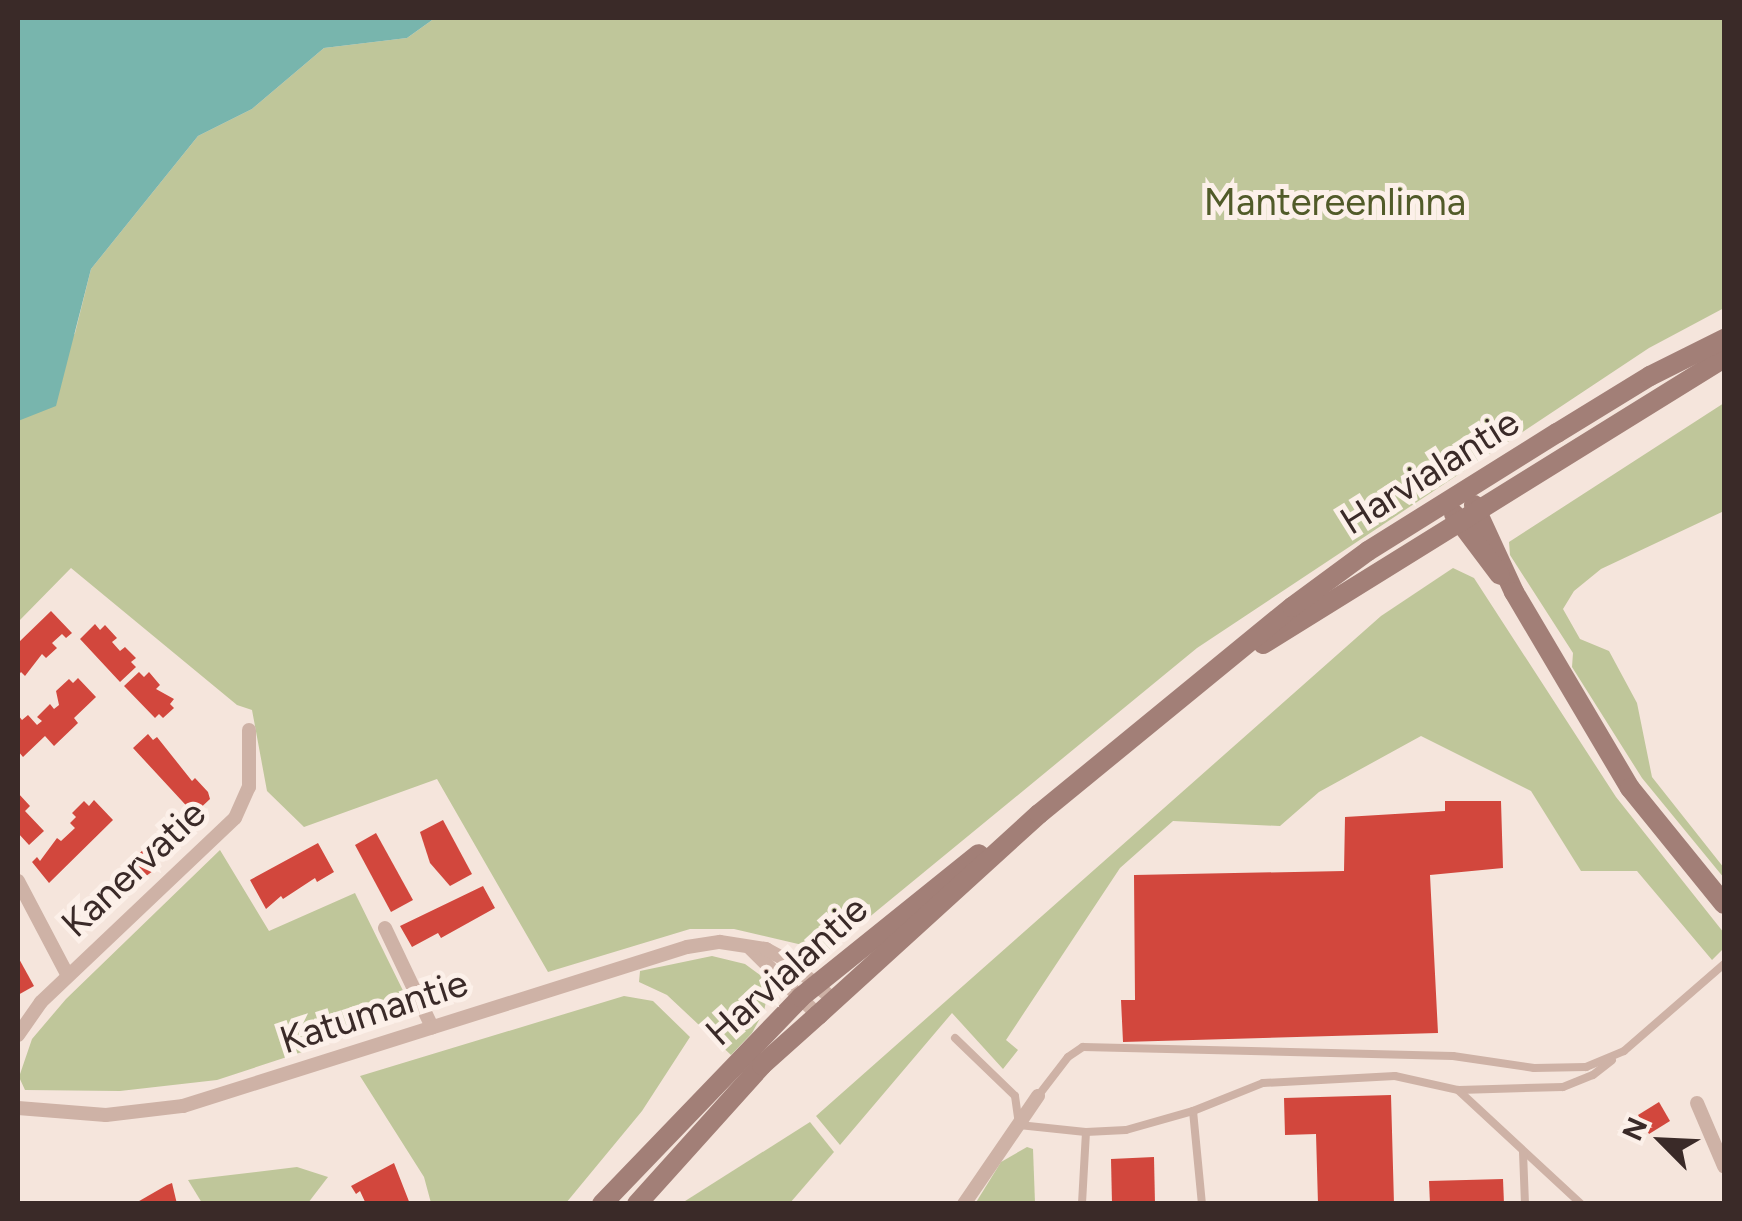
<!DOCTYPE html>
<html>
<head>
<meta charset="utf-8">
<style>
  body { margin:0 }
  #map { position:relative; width:1742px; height:1221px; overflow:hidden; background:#f5e5dc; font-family:Figtree,sans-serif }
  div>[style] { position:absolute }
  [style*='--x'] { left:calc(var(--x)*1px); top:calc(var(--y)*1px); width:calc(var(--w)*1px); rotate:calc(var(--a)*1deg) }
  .green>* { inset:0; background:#bfc69a }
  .water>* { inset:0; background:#78b5ad }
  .building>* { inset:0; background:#d2473d }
  .lane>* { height:8px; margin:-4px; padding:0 4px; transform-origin:4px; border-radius:4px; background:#ceb2a6 }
  .street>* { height:14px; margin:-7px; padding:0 7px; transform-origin:7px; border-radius:7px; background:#ceb2a6 }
  .secondary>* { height:20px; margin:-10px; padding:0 10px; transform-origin:10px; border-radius:10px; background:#a27f77 }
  span { translate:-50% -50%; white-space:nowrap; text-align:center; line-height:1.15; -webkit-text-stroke:10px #fcf0e9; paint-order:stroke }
  .park-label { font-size:38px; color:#515b29 }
  .street-label { font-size:38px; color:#3a2a28 }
  .frame { position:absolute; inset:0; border:20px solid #3a2a28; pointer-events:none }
  .north { position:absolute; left:1612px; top:1091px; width:100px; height:100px; -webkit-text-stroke:8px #fcf0e9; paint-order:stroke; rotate:294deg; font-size:28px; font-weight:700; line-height:40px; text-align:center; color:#3a2a28 }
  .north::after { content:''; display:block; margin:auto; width:35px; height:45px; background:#3a2a28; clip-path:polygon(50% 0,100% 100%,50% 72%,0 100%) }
</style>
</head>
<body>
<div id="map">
  <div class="green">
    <i style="clip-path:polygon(435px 18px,1724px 18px,1724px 308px,1649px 348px,1197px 648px,828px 951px,734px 929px,690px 929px,548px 972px,437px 779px,304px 827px,267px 791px,252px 710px,237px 705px,71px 568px,18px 622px,18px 421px,75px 333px,91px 269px,198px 136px,252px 109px,324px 48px,407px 38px)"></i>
    <i style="clip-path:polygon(1724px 403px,1724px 511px,1601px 569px,1574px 591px,1563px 609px,1580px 639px,1609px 651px,1637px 703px,1652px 777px,1724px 868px,1724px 878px,1642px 778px,1572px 667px,1573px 653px,1510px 555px,1509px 542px)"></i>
    <i style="clip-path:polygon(1453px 568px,1474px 578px,1616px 797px,1724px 933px,1724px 948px,1712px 960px,1637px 871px,1581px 871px,1531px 791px,1421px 736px,1319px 792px,1280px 826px,1173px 821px,1120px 868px,1006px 1040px,1018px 1050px,1003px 1069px,952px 1013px,840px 1145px,816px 1116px,1381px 616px)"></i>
    <i style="clip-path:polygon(220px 850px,269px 931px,355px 893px,415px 1015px,217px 1080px,120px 1091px,25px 1090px,19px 1077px,32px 1039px,66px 999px)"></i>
    <i style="clip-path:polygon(712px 956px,745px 964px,760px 975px,768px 992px,764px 1011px,752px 1033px,731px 1055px,667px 995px,639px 982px,640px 971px)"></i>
    <i style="clip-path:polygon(624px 996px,653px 1001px,690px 1037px,642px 1111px,566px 1203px,431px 1203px,424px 1177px,360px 1076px)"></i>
    <i style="clip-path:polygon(810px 1122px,834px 1152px,790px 1203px,682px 1203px)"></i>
    <i style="clip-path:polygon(1027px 1147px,1033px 1149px,1035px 1203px,975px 1204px,1001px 1162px)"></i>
    <i style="clip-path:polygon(297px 1167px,328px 1177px,308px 1203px,202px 1203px,188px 1180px)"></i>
  </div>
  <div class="water">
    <i style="clip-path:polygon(18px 18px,435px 18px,407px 38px,324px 48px,252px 109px,198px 136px,91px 269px,56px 406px,18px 421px)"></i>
  </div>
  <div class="building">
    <i style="clip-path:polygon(51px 611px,72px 633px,66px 638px,62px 634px,52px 643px,57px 648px,46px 658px,42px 654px,25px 676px,21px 672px,18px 676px,18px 643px)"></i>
    <i style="clip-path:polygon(95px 624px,100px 630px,105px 625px,117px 638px,112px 642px,120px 651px,125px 647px,136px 658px,131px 662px,136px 667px,120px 682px,80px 639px)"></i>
    <i style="clip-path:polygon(139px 672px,144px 677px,149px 672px,160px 685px,156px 689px,174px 699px,170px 704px,174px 708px,163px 718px,159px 714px,155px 718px,124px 686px)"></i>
    <i style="clip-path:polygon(78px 678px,96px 697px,74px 718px,78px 723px,54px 746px,45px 736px,23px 757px,18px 751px,18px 715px,22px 720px,28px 715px,37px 725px,42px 721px,37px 717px,50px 704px,54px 709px,59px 705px,56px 691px,69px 679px,73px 683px)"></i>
    <i style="clip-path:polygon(148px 734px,153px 740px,157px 737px,192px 781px,195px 778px,208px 792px,210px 799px,194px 814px,133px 748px)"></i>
    <i style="clip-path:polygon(18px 793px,30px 806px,25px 811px,44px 831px,29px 845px,18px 833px)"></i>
    <i style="clip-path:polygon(94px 800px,113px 820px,49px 883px,32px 862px,37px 857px,40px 861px,57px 838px,61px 841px,75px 828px,70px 823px,76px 817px,72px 813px,84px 801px,89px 806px)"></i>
    <i style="clip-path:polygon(1445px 801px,1501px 801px,1503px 868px,1430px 875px,1438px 1033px,1123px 1042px,1121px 1000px,1135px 1000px,1134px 875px,1344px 871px,1345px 817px,1445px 811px)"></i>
    <i style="clip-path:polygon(443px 820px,472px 874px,450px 886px,430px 863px,420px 832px)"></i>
    <i style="clip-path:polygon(169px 826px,181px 839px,175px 845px,178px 849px,165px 861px,161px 857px,150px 868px,153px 871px,127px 890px,116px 878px,118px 873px)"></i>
    <i style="clip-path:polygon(376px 833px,413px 900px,391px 912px,355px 845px)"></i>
    <i style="clip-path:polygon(318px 843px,334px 872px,317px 882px,315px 878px,283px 899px,281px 896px,266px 909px,250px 880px)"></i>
    <i style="clip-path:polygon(483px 886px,495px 908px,441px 938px,438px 933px,412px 947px,400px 926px)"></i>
    <i style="clip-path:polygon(18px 957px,34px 986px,18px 995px)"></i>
    <i style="clip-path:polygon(1391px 1095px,1394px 1204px,1318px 1204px,1316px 1134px,1285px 1135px,1284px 1098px)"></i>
    <i style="clip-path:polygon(1659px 1102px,1670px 1121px,1649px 1134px,1638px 1115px)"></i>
    <i style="clip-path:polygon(1154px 1157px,1155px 1204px,1112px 1204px,1111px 1159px)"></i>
    <i style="clip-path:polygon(394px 1163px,410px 1204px,366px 1204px,360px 1191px,356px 1194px,351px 1186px)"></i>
    <i style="clip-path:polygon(1503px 1179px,1504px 1204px,1430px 1204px,1429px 1181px)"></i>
    <i style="clip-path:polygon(172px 1183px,177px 1204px,134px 1204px,167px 1185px)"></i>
  </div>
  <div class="lane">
    <i style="--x:955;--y:1038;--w:83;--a:44"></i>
    <i style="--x:1015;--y:1096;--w:29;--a:82"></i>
    <i style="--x:1019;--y:1125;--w:67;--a:6"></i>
    <i style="--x:1086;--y:1132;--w:72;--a:93.2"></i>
    <i style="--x:1459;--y:1090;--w:104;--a:-1.7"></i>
    <i style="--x:1563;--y:1087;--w:32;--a:-22"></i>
    <i style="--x:1593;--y:1075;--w:24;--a:-38"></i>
    <i style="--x:1038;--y:1096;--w:49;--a:-52.4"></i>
    <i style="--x:1068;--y:1057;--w:18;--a:-34"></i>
    <i style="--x:1083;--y:1047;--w:370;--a:1.4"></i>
    <i style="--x:1453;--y:1056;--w:82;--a:8.4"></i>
    <i style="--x:1534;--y:1068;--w:52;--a:-1.1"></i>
    <i style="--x:1586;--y:1067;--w:41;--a:-22.8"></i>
    <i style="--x:1624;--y:1051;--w:133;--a:-41"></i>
    <i style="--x:1193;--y:1111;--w:93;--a:84.5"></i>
    <i style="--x:1086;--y:1132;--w:40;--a:-2.9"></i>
    <i style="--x:1126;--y:1130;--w:70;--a:-15.8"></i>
    <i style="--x:1193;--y:1111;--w:75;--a:-21.8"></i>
    <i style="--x:1263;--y:1083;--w:132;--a:-3"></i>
    <i style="--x:1395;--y:1076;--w:65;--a:12.5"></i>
    <i style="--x:1458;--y:1090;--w:168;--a:42.8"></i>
    <i style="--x:1523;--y:1152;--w:52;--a:87.8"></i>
  </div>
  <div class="street">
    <i style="--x:18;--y:881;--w:107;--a:62.2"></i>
    <i style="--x:385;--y:928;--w:110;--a:64.6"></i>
    <i style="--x:750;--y:948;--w:95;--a:44.6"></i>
    <i style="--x:18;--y:1035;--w:40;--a:-55.1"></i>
    <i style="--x:41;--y:1002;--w:267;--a:-43.5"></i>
    <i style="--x:235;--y:818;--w:34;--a:-66"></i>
    <i style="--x:249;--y:787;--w:57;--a:-90"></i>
    <i style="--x:1697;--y:1103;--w:69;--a:66.8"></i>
    <i style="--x:18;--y:1108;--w:88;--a:4.5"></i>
    <i style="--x:106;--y:1115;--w:78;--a:-6.7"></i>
    <i style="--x:183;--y:1106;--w:528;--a:-17.51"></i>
    <i style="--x:687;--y:947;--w:33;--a:-9"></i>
    <i style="--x:720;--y:942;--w:47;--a:8.7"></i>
    <i style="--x:766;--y:949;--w:25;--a:29"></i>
    <i style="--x:788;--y:961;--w:62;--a:40.4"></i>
    <i style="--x:964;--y:1204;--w:131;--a:-55.6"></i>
  </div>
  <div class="secondary">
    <i style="--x:1474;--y:505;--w:96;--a:65.3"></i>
    <i style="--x:1514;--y:592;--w:228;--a:59.4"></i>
    <i style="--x:1630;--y:788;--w:149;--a:51"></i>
    <i style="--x:1454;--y:514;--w:76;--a:53"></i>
    <i style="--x:1263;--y:644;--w:543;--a:-31.82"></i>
    <i style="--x:602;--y:1204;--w:287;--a:-46.1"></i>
    <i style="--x:801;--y:997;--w:228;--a:-38.8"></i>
    <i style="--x:637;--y:1204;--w:187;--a:-48"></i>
    <i style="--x:762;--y:1065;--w:75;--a:-41.8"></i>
    <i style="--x:818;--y:1015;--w:299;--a:-42.3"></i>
    <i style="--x:1039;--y:814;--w:327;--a:-39.3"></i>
    <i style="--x:1292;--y:607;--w:94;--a:-36.4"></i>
    <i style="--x:1368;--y:551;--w:223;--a:-32"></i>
    <i style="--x:1557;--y:433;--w:109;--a:-31.5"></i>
    <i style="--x:1650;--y:376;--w:83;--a:-26.6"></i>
  </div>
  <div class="park-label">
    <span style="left:1335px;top:203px">Mantereenlinna</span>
  </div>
  <div class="street-label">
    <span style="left:1430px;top:472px;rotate:-32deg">Harvialantie</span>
    <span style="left:134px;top:869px;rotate:-43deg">Kanervatie</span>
    <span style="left:787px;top:971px;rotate:-42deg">Harvialantie</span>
    <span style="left:374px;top:1012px;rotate:-18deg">Katumantie</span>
  </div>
  <div class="frame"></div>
  <div class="north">N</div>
</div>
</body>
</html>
